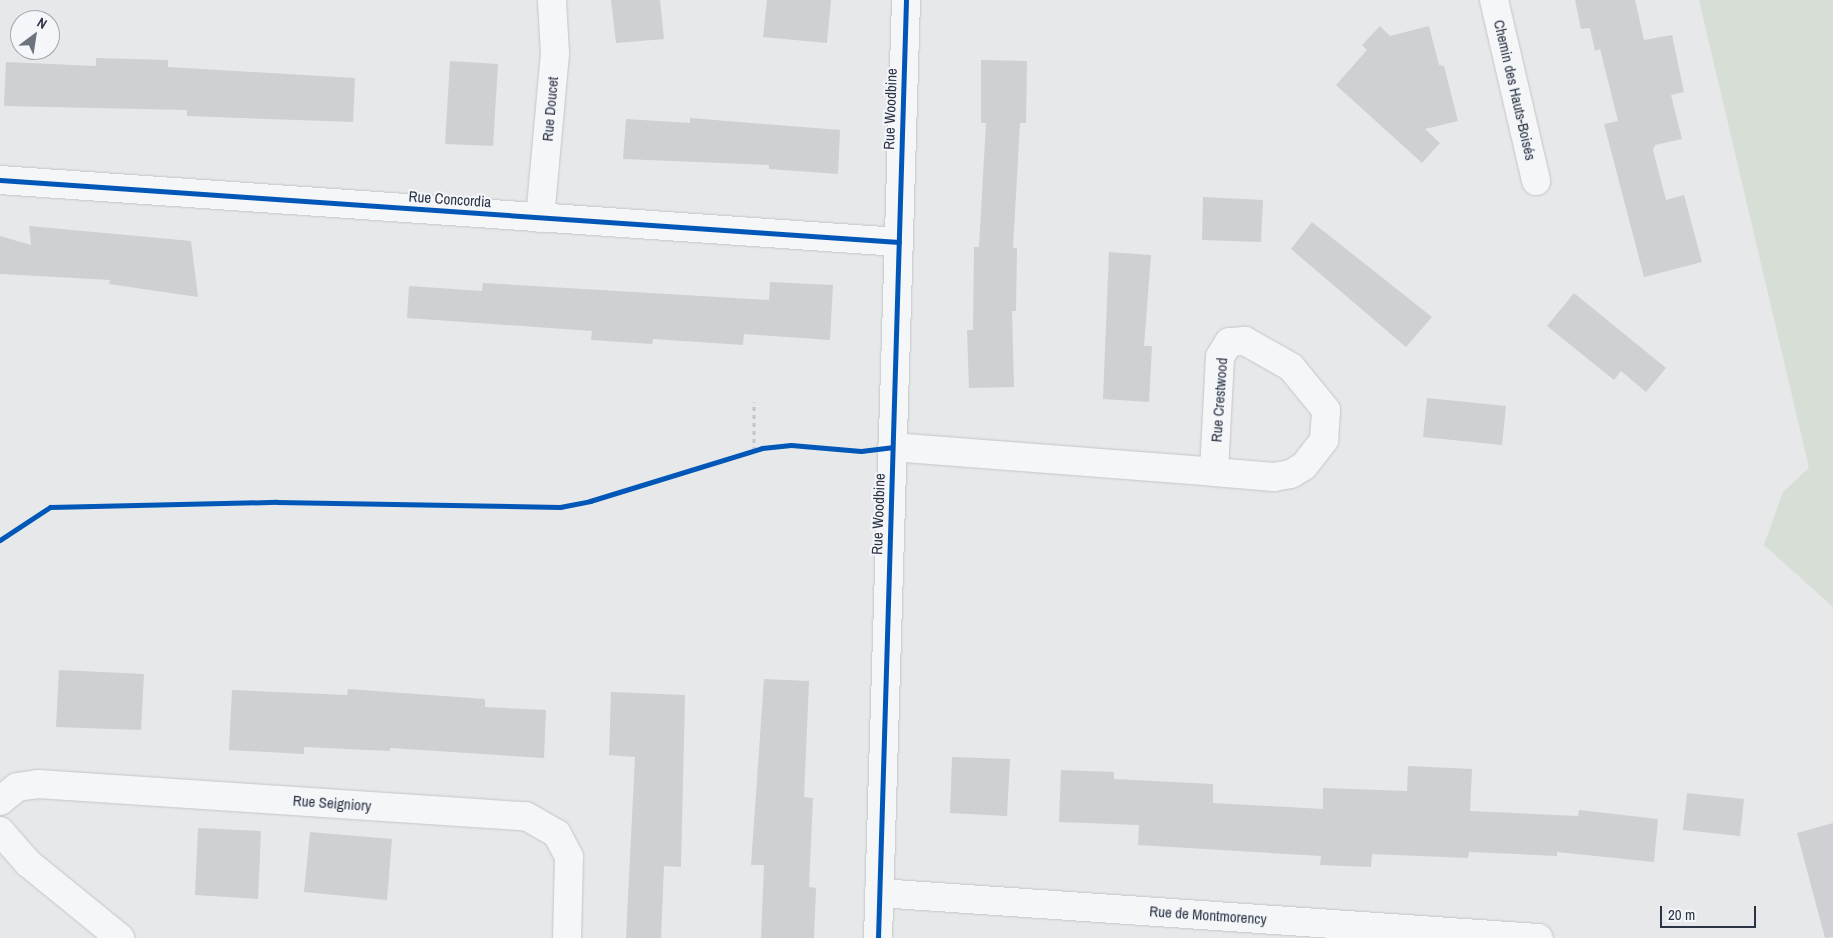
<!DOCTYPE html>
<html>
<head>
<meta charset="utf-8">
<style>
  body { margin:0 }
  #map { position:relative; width:1833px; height:938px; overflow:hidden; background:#e6e8ea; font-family:"Archivo Narrow",sans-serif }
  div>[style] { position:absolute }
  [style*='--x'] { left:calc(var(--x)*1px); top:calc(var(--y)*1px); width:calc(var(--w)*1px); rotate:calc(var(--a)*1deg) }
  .green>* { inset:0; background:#d6ded6 }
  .building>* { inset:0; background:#ced0d3 }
  .path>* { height:3px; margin-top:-1.5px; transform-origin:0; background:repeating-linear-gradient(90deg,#c5c6ca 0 4px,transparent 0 8px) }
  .roads { filter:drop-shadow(0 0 1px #c4c6c8) drop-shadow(0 0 1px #c4c6c8) }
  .street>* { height:28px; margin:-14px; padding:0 14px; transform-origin:14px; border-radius:14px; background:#f5f6f7 }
  .cycleway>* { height:5px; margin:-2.5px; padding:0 2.5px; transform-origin:2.5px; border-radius:2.5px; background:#0057b8 }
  span { translate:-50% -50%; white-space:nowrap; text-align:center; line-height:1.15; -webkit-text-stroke:4px #f4f6f9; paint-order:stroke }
  .street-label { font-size:15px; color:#2b3445 }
  .north { position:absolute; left:10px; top:10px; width:50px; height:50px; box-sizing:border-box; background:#f4f6f9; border:1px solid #a4a8b1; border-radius:50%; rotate:31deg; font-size:14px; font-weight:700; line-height:20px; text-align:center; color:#2b3445 }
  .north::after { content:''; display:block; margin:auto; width:18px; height:22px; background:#6c737f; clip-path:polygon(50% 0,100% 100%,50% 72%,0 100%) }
  .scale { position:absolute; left:1660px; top:906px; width:96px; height:22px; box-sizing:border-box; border:2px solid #2b3445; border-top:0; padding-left:6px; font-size:15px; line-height:18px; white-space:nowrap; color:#2b3445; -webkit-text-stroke:4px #f4f6f9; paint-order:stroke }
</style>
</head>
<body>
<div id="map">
  <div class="green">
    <i style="clip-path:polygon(1699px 0,1833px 0,1833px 607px,1764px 545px,1783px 492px,1809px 468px)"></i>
  </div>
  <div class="building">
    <i style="clip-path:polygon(611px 0,660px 0,664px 39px,616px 43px)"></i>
    <i style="clip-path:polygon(767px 0,831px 0,827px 43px,763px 37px)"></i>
    <i style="clip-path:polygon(1575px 0,1635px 0,1644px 40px,1672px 35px,1684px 92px,1671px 95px,1682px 139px,1655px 145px,1653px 150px,1666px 200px,1684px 195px,1702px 262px,1644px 277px,1604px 124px,1618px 121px,1600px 49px,1595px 51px,1590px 28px,1581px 29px)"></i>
    <i style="clip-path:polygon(1380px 26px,1390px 36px,1429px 26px,1439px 65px,1444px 66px,1458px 121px,1425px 129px,1440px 143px,1422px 163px,1336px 85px,1367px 50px,1362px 45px)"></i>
    <i style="clip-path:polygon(96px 58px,168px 60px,168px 67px,355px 78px,353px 122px,187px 116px,187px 110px,4px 106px,6px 62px,96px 66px)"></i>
    <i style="clip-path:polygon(981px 60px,1027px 61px,1026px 123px,1020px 123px,1013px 248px,1017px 248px,1016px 311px,1012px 311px,1014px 387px,969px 388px,967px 330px,973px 330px,974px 247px,979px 247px,986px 123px,981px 123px)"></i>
    <i style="clip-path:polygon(450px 61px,498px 64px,493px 146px,445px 144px)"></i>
    <i style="clip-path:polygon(690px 118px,840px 130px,838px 174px,769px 169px,769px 165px,623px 159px,626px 119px,690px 123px)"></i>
    <i style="clip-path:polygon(1203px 197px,1263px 200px,1261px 242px,1202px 240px)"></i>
    <i style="clip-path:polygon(1312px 222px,1432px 317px,1406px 347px,1291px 249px)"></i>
    <i style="clip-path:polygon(29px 226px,191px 241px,198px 297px,109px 284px,110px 280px,0 274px,0 236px,31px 245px)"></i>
    <i style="clip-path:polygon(1109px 252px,1151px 255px,1144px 346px,1152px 346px,1149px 402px,1103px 399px)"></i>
    <i style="clip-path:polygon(770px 282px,833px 285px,830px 340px,744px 334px,743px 345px,653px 339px,652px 344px,591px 340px,592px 331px,407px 318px,409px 286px,482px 291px,483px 283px,769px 300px)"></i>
    <i style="clip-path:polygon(1574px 293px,1666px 368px,1646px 392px,1621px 371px,1614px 380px,1547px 326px)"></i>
    <i style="clip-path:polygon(1427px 398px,1506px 406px,1502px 445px,1423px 437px)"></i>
    <i style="clip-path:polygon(59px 670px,144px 674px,141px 730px,56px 727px)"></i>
    <i style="clip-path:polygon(764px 679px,809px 681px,804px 797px,813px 798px,809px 887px,816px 888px,814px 938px,761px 938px,764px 865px,751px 865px)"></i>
    <i style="clip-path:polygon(348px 689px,485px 699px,485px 707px,546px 710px,544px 758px,390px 748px,390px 751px,304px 747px,304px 754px,229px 750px,232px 690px,347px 695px)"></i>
    <i style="clip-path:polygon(611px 692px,685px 695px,681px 867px,664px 866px,661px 938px,626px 938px,635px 757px,609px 755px)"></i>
    <i style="clip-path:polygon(952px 757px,1010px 759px,1007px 816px,950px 813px)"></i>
    <i style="clip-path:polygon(1408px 766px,1472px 769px,1470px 811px,1578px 816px,1579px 810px,1658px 819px,1654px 862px,1557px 852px,1557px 856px,1469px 852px,1468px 858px,1372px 854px,1371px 867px,1320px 865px,1321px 856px,1138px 845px,1139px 825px,1059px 822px,1061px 770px,1114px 772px,1114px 779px,1213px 784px,1213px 803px,1323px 809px,1323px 788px,1407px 791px)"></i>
    <i style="clip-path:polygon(1687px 793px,1744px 799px,1740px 836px,1683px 830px)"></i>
    <i style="clip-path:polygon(1833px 823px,1833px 937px,1825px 938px,1797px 833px)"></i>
    <i style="clip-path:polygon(198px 828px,261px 831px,258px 899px,195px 895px)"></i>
    <i style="clip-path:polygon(310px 832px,392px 839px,387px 900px,304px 892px)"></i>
  </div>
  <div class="path">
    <i style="--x:754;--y:450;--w:48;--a:-90"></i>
  </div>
  <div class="roads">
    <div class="street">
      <i style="--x:1494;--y:0;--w:186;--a:76.9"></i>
      <i style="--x:0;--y:180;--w:901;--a:3.95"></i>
      <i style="--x:540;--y:218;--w:165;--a:-84.8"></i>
      <i style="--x:555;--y:54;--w:54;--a:-93.2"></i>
      <i style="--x:892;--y:447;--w:323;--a:4.4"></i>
      <i style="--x:1214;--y:472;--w:60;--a:4.8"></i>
      <i style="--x:1274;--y:477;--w:17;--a:-10"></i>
      <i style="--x:1291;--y:474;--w:15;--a:-32"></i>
      <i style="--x:1304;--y:466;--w:33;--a:-52"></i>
      <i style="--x:1324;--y:440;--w:30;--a:-86"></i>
      <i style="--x:1326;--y:410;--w:55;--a:-129.1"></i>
      <i style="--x:1291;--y:367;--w:53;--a:-150.5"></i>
      <i style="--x:1245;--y:341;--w:16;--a:176"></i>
      <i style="--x:1229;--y:342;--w:17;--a:121"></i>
      <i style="--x:1220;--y:357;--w:115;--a:93"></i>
      <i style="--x:0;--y:801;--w:22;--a:-39"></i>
      <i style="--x:17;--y:787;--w:21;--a:-8"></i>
      <i style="--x:38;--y:784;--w:489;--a:3.8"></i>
      <i style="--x:526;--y:816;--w:36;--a:30"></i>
      <i style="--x:557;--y:834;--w:26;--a:62"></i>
      <i style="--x:569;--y:857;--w:81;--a:91.4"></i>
      <i style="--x:0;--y:831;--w:43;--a:48.8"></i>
      <i style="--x:28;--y:863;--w:119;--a:39.2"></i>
      <i style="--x:879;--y:893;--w:661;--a:3.91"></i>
      <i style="--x:878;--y:938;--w:938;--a:-88.29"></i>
    </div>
  </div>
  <div class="cycleway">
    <i style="--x:0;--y:180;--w:901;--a:3.95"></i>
    <i style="--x:0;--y:540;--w:60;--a:-33.4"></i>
    <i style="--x:50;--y:507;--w:227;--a:-1.3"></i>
    <i style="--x:277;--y:502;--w:283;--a:1"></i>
    <i style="--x:560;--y:507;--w:31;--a:-11"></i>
    <i style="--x:590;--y:501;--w:180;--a:-17.1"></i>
    <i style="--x:762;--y:448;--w:29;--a:-6"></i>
    <i style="--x:791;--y:445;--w:70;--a:4.9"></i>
    <i style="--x:861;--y:451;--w:31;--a:-7"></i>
    <i style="--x:878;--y:938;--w:938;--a:-88.29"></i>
  </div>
  <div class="street-label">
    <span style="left:1515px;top:90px;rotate:77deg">Chemin des Hauts-Boisés</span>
    <span style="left:550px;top:109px;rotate:-85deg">Rue Doucet</span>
    <span style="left:890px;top:109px;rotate:-88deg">Rue Woodbine</span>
    <span style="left:450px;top:199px;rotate:4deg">Rue Concordia</span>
    <span style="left:1219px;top:400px;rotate:-86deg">Rue Crestwood</span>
    <span style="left:878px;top:514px;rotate:-88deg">Rue Woodbine</span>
    <span style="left:332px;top:803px;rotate:4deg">Rue Seigniory</span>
    <span style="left:1208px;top:915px;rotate:4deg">Rue de Montmorency</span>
  </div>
  <div class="north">N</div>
  <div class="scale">20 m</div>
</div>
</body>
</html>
